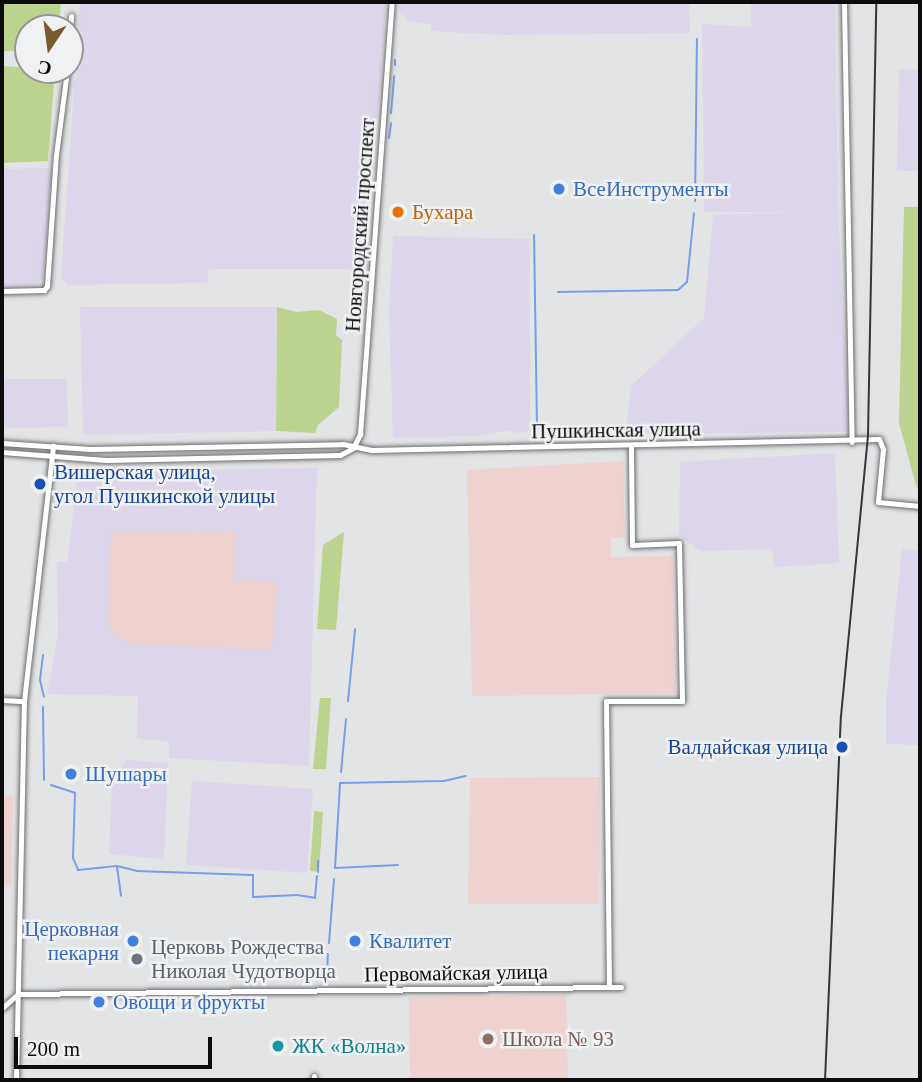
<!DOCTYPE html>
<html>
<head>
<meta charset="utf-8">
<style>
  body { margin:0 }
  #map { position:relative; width:922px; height:1082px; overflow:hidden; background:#e3e4e6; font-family:Georgia,serif }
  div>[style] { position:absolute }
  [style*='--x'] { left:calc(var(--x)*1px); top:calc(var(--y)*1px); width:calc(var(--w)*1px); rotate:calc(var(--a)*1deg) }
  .industrial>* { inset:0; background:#ded6eb }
  .education>* { inset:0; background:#eed3d0 }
  .green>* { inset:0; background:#bcd38f }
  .stream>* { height:2px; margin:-1px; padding:0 1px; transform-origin:1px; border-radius:1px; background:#769eee }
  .roads { filter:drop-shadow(0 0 2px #6d6e70) drop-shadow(0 0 2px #6d6e70) }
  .street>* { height:5px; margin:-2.5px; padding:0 2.5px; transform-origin:2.5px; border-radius:2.5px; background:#fff }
  .tram>* { height:2px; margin:-1px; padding:0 1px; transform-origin:1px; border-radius:1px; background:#363738 }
  .dots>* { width:19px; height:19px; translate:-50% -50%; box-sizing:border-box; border:4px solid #f0f1f3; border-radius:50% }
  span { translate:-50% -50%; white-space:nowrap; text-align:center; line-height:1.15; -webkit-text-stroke:5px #f0f1f3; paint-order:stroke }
  .shop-label { font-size:21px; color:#366cbe }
  .left { translate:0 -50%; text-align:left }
  .right { translate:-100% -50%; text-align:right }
  .food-label { font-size:21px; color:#c56008 }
  .street-label { font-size:21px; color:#0c0c0d }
  .transit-label { font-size:21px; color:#164399 }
  .worship-label { font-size:21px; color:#5b616d }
  .education-label { font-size:21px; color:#785e54 }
  .culture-label { font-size:21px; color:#0d838f }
  .frame { position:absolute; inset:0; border:4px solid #0c0c0d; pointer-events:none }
  .north { position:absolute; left:14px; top:14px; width:70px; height:70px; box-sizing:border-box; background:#f0f1f3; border:2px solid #959597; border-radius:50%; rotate:193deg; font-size:19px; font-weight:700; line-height:28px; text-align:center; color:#0c0c0d }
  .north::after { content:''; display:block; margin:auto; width:24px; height:32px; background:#775a2d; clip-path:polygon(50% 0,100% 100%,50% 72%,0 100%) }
  .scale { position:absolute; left:14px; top:1037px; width:198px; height:32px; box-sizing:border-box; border:4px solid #0c0c0d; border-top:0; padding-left:9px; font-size:21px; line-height:24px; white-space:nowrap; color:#0c0c0d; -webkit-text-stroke:5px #f0f1f3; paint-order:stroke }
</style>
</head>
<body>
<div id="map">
  <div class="industrial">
    <i style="clip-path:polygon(80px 2px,386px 2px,379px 98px,362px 253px,364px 269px,209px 269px,207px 283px,67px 285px,61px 278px)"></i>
    <i style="clip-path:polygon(399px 2px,689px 2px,690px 33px,506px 35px,446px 32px,431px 30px,431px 24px,408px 21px,399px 11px)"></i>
    <i style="clip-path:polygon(751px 2px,835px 2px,838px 211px,849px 432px,626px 434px,631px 386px,704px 318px,713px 215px,804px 212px,704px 212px,702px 24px,751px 27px)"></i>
    <i style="clip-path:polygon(899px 69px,920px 70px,920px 171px,897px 171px)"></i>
    <i style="clip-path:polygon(52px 168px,43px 278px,37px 285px,2px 285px,2px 169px)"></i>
    <i style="clip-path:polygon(393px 236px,530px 239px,530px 431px,514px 433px,509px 430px,478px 436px,393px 438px,389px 312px)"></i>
    <i style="clip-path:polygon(80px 307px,277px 307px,276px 431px,83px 435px)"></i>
    <i style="clip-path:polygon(2px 379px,67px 379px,68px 427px,2px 428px)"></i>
    <i style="clip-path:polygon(835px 453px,839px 563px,774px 567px,772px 549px,700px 551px,679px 535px,680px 462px)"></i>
    <i style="clip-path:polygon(317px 468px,309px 766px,169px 758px,169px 741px,137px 739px,138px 696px,47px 694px,58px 635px,57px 562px,67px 562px,78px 472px)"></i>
    <i style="clip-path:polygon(902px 549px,920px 551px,920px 745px,886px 744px,886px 701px)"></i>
    <i style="clip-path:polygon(126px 760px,168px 763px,164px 859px,109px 854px,112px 783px)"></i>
    <i style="clip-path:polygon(192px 781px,313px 789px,307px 873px,186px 865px)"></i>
  </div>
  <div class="education">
    <i style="clip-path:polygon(623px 461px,625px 538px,611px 538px,611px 557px,673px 556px,676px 693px,472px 696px,467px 470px)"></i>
    <i style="clip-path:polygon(236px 531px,234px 579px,277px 582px,272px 650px,132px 644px,116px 637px,108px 625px,111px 532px)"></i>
    <i style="clip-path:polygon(600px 777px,599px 904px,468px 904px,470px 778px)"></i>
    <i style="clip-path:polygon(2px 796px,13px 796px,11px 886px,2px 887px)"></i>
    <i style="clip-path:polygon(566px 994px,568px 1080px,410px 1080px,409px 997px)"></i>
  </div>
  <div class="green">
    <i style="clip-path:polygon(2px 2px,61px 2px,59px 28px,28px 28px,28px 51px,2px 51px)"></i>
    <i style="clip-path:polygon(2px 66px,55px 70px,48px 161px,2px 163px)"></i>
    <i style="clip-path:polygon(904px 207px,920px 207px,920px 489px,917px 489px,899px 423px)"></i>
    <i style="clip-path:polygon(277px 307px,297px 312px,319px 310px,337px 319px,336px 335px,342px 340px,339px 407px,318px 425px,315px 433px,276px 431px)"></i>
    <i style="clip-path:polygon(344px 532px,336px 630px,317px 629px,323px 545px)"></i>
    <i style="clip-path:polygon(320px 698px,331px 698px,326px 769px,313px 769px)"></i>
    <i style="clip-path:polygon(314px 811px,323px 812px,319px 872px,310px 871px)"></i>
  </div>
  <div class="stream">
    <i style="--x:395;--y:65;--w:5;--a:-90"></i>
    <i style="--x:391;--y:113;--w:37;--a:-85"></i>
    <i style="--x:389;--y:138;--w:15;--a:-82"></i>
    <i style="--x:695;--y:201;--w:162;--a:-89.3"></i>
    <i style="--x:534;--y:235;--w:190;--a:89.1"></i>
    <i style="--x:558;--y:292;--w:120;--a:-1"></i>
    <i style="--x:678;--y:290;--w:12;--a:-42"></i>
    <i style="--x:687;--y:282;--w:69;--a:-84.2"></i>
    <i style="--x:43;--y:655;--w:25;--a:97"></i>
    <i style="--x:40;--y:680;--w:17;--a:77"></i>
    <i style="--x:348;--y:701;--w:72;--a:-84.4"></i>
    <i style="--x:43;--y:707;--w:73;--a:89.2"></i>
    <i style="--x:341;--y:772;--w:53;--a:-84.6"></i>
    <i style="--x:51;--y:785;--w:25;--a:18"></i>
    <i style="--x:75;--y:793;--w:65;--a:91.8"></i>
    <i style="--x:73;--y:858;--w:13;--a:67"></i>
    <i style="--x:78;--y:870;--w:39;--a:-6"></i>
    <i style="--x:117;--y:866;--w:21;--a:14"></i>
    <i style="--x:137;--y:871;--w:116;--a:2"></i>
    <i style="--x:253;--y:875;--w:22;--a:90"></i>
    <i style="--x:253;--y:897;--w:44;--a:-2.6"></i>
    <i style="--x:297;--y:895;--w:18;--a:9"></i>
    <i style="--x:315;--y:898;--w:22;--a:-85"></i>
    <i style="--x:398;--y:865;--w:63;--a:177.3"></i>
    <i style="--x:335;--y:868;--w:85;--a:-86.6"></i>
    <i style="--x:340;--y:783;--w:104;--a:-1.1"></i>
    <i style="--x:444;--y:781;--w:22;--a:-13"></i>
    <i style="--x:117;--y:867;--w:29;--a:82"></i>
    <i style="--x:318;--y:872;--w:11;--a:-90"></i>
    <i style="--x:329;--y:943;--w:64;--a:-85.5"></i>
    <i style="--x:327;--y:977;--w:23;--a:-88"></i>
  </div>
  <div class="roads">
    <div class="street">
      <i style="--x:844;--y:2;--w:440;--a:89"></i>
      <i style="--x:70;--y:28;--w:12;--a:-85"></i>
      <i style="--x:2;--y:291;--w:42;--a:-1.4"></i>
      <i style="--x:44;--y:290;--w:5;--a:-53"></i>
      <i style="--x:47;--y:286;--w:131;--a:-86.1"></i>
      <i style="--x:56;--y:155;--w:86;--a:-82.6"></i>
      <i style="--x:2;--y:443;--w:88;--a:3.9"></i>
      <i style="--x:90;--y:449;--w:253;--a:-1.1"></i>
      <i style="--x:343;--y:444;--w:29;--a:12"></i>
      <i style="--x:371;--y:450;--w:508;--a:-1.24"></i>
      <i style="--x:879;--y:439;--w:11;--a:68"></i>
      <i style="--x:883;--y:449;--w:53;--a:95.4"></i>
      <i style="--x:878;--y:502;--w:42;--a:5.4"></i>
      <i style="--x:353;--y:448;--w:16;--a:-63"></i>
      <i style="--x:360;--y:434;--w:433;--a:-85.8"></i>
      <i style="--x:2;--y:452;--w:104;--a:4.4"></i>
      <i style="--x:106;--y:460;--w:234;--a:-1.2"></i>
      <i style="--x:340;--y:455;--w:15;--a:-28"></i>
      <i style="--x:2;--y:700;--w:22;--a:3"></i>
      <i style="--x:609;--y:987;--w:286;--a:-90.6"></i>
      <i style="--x:606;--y:701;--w:76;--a:0"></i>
      <i style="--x:682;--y:701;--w:158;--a:-91.1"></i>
      <i style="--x:679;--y:543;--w:47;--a:177.6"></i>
      <i style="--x:632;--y:545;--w:99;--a:-90.6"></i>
      <i style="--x:2;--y:1008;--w:21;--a:-41"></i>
      <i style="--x:18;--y:994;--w:603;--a:-0.67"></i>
      <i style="--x:16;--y:1080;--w:379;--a:-88.8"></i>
      <i style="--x:24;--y:701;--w:257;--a:-83.5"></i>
      <i style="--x:314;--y:1080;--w:4;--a:-90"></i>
    </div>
  </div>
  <div class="tram">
    <i style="--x:825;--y:1080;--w:364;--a:-87.5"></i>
    <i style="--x:841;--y:716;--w:282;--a:-84.5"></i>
    <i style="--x:868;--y:435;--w:433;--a:-88.9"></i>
  </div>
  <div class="dots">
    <i style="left:559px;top:189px;background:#3f7fe0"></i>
    <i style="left:398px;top:212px;background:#e8710a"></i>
    <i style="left:40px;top:484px;background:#1a4fb4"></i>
    <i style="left:842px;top:747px;background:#1a4fb4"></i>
    <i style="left:71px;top:774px;background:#3f7fe0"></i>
    <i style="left:133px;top:941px;background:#3f7fe0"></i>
    <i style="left:355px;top:941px;background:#3f7fe0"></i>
    <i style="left:137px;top:959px;background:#6b7280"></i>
    <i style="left:99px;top:1002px;background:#3f7fe0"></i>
    <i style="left:488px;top:1039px;background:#8d6e63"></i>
    <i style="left:278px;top:1046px;background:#0f9aa8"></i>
  </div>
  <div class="shop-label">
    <span class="left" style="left:573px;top:189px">ВсеИнструменты</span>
    <span class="left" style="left:85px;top:774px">Шушары</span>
    <span class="right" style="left:119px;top:941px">Церковная<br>пекарня</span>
    <span class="left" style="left:369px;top:941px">Квалитет</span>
    <span class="left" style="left:113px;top:1002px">Овощи и фрукты</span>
  </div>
  <div class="food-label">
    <span class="left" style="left:412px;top:212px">Бухара</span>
  </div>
  <div class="street-label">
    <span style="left:360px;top:225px;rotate:-86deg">Новгородский проспект</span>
    <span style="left:616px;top:430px;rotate:-1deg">Пушкинская улица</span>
    <span style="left:456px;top:973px;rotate:-1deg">Первомайская улица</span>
  </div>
  <div class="transit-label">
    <span class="left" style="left:54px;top:484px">Вишерская улица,<br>угол Пушкинской улицы</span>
    <span class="right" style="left:828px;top:747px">Валдайская улица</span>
  </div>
  <div class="worship-label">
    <span class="left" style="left:151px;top:959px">Церковь Рождества<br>Николая Чудотворца</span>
  </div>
  <div class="education-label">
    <span class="left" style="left:502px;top:1039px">Школа № 93</span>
  </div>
  <div class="culture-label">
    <span class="left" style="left:292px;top:1046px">ЖК «Волна»</span>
  </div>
  <div class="frame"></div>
  <div class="north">С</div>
  <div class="scale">200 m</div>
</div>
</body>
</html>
